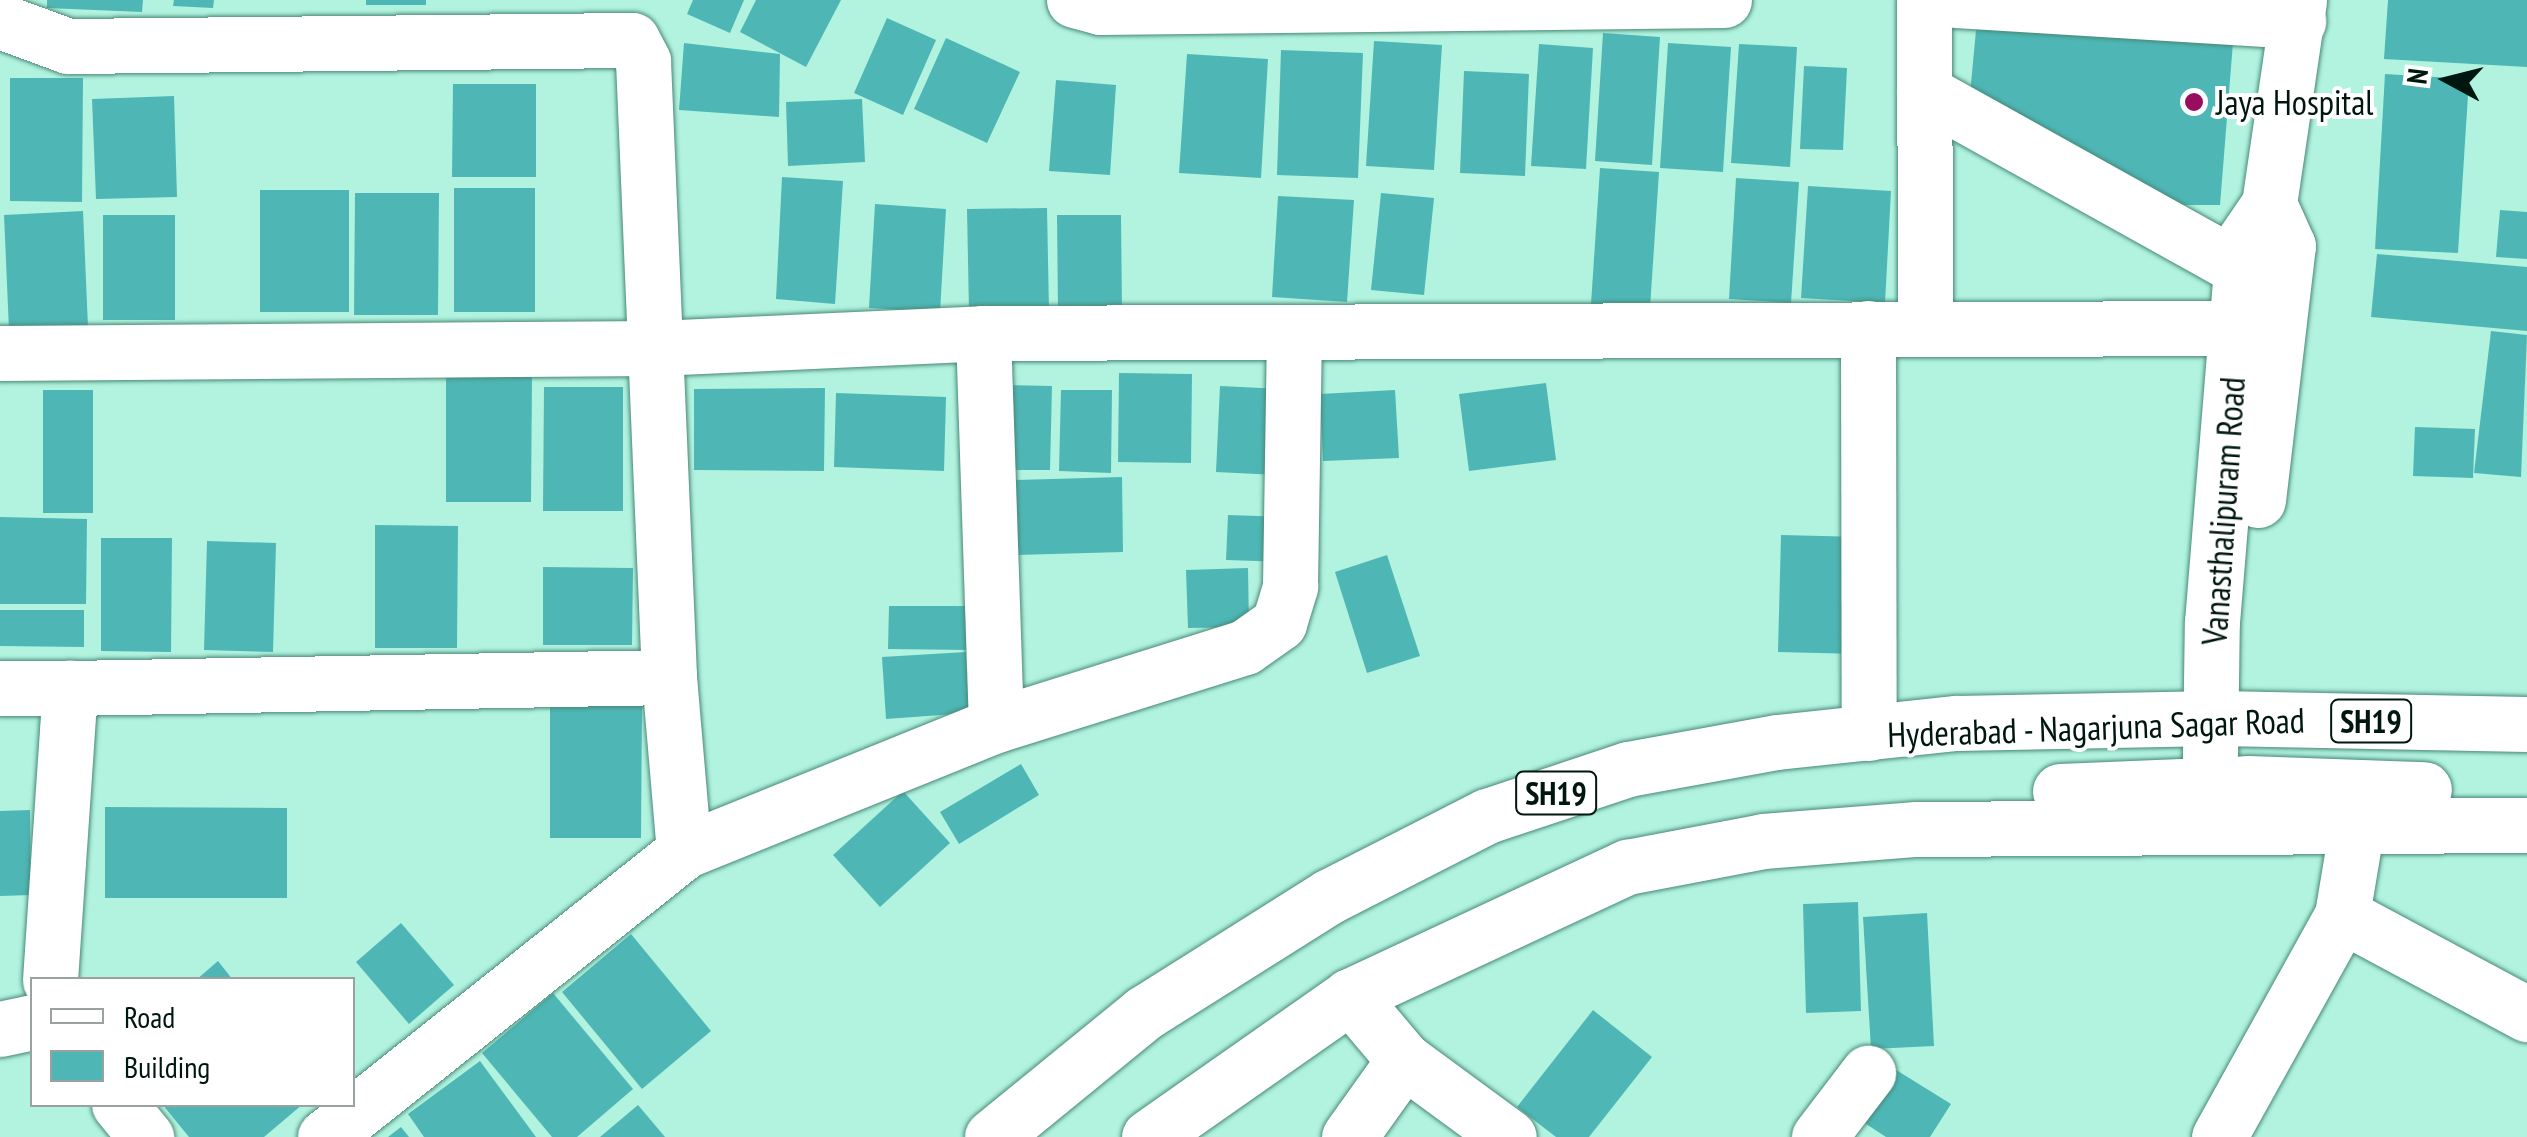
<!DOCTYPE html>
<html>
<head>
<meta charset="utf-8">
<style>
  body { margin:0 }
  #map { position:relative; width:2527px; height:1137px; overflow:hidden; background:#b1f3df; font-family:"PT Sans Narrow",sans-serif }
  div>[style] { position:absolute }
  [style*='--x'] { left:calc(var(--x)*1px); top:calc(var(--y)*1px); width:calc(var(--w)*1px); rotate:calc(var(--a)*1deg) }
  .building>* { inset:0; background:#4eb7b6 }
  .roads { filter:drop-shadow(0 0 2px #488877) drop-shadow(0 0 2px #488877) }
  .street>* { height:55px; margin:-27.5px; padding:0 27.5px; transform-origin:27.5px; border-radius:27.5px; background:#fff }
  .secondary>* { height:55px; margin:-27.5px; padding:0 27.5px; transform-origin:27.5px; border-radius:27.5px; background:#fff }
  .primary>* { height:55px; margin:-27.5px; padding:0 27.5px; transform-origin:27.5px; border-radius:27.5px; background:#fff }
  .dots>* { width:28px; height:28px; translate:-50% -50%; box-sizing:border-box; border:5px solid #fff; border-radius:50% }
  span { translate:-50% -50%; white-space:nowrap; text-align:center; line-height:1.15; -webkit-text-stroke:8px #fff; paint-order:stroke }
  .shield-label span { padding:2px 8px; background:#fff; border:2px solid; border-radius:8px; -webkit-text-stroke-width:0 }
  .shield-label { font-size:32px; color:#001710; font-weight:700 }
  .poi-label { font-size:35px; color:#001710 }
  .left { translate:0 -50%; text-align:left }
  .street-label { font-size:35px; color:#001710 }
  .legend { position:absolute; left:30px; top:977px; width:325px; height:130px; box-sizing:border-box; background:#fff; border:2px solid #99a29f; margin:0; padding:12px 18px; list-style:none; font-size:30px; color:#001710 }
  .legend li { display:flex; align-items:center; gap:20px; height:50px }
  .legend b { width:50px; border:2px solid #99a29f }
  .north { position:absolute; left:2397px; top:30px; width:100px; height:100px; -webkit-text-stroke:8px #fff; paint-order:stroke; rotate:277deg; font-size:28px; font-weight:700; line-height:40px; text-align:center; color:#001710 }
  .north::after { content:''; display:block; margin:auto; width:35px; height:45px; background:#001710; clip-path:polygon(50% 0,100% 100%,50% 72%,0 100%) }
</style>
</head>
<body>
<div id="map">
  <div class="building">
    <i style="clip-path:polygon(47px 0,143px 0,142px 12px,47px 8px)"></i>
    <i style="clip-path:polygon(174px 0,214px 0,213px 8px,173px 6px)"></i>
    <i style="clip-path:polygon(366px 0,426px 0,426px 5px,366px 5px)"></i>
    <i style="clip-path:polygon(693px 0,744px 0,730px 33px,687px 14px)"></i>
    <i style="clip-path:polygon(756px 0,841px 0,806px 67px,740px 32px)"></i>
    <i style="clip-path:polygon(2388px 0,2527px 0,2527px 67px,2384px 59px)"></i>
    <i style="clip-path:polygon(1978px 9px,2234px 30px,2220px 205px,2156px 205px,1970px 94px)"></i>
    <i style="clip-path:polygon(887px 18px,936px 40px,903px 115px,854px 93px)"></i>
    <i style="clip-path:polygon(1603px 33px,1660px 37px,1652px 165px,1595px 161px)"></i>
    <i style="clip-path:polygon(946px 38px,1020px 72px,987px 143px,914px 109px)"></i>
    <i style="clip-path:polygon(1374px 41px,1442px 45px,1434px 170px,1366px 166px)"></i>
    <i style="clip-path:polygon(684px 43px,780px 54px,779px 117px,679px 110px)"></i>
    <i style="clip-path:polygon(1668px 43px,1731px 47px,1723px 172px,1660px 168px)"></i>
    <i style="clip-path:polygon(1539px 44px,1593px 48px,1586px 169px,1531px 166px)"></i>
    <i style="clip-path:polygon(1739px 44px,1797px 47px,1790px 167px,1731px 163px)"></i>
    <i style="clip-path:polygon(1281px 50px,1363px 53px,1358px 178px,1277px 175px)"></i>
    <i style="clip-path:polygon(1187px 54px,1268px 59px,1261px 178px,1179px 173px)"></i>
    <i style="clip-path:polygon(1804px 66px,1847px 68px,1843px 150px,1800px 149px)"></i>
    <i style="clip-path:polygon(1464px 71px,1529px 74px,1525px 176px,1460px 173px)"></i>
    <i style="clip-path:polygon(2385px 74px,2469px 79px,2458px 253px,2375px 249px)"></i>
    <i style="clip-path:polygon(10px 78px,83px 78px,82px 202px,10px 201px)"></i>
    <i style="clip-path:polygon(1056px 80px,1116px 85px,1110px 175px,1049px 171px)"></i>
    <i style="clip-path:polygon(453px 84px,536px 84px,536px 177px,452px 177px)"></i>
    <i style="clip-path:polygon(174px 96px,177px 197px,96px 199px,92px 99px)"></i>
    <i style="clip-path:polygon(862px 99px,865px 162px,788px 166px,786px 102px)"></i>
    <i style="clip-path:polygon(1600px 168px,1659px 172px,1650px 308px,1591px 304px)"></i>
    <i style="clip-path:polygon(782px 177px,843px 181px,835px 304px,776px 299px)"></i>
    <i style="clip-path:polygon(1736px 178px,1799px 182px,1791px 303px,1729px 299px)"></i>
    <i style="clip-path:polygon(1808px 186px,1891px 191px,1885px 303px,1801px 298px)"></i>
    <i style="clip-path:polygon(454px 188px,535px 188px,535px 312px,454px 312px)"></i>
    <i style="clip-path:polygon(260px 190px,349px 190px,349px 312px,260px 312px)"></i>
    <i style="clip-path:polygon(355px 193px,439px 193px,438px 315px,354px 315px)"></i>
    <i style="clip-path:polygon(1381px 193px,1434px 198px,1424px 295px,1371px 290px)"></i>
    <i style="clip-path:polygon(1278px 196px,1354px 200px,1347px 302px,1272px 297px)"></i>
    <i style="clip-path:polygon(875px 204px,946px 209px,940px 312px,869px 308px)"></i>
    <i style="clip-path:polygon(1047px 208px,1049px 311px,969px 312px,967px 209px)"></i>
    <i style="clip-path:polygon(2500px 210px,2527px 212px,2527px 259px,2496px 257px)"></i>
    <i style="clip-path:polygon(83px 211px,88px 327px,9px 330px,4px 215px)"></i>
    <i style="clip-path:polygon(103px 215px,175px 215px,175px 320px,103px 320px)"></i>
    <i style="clip-path:polygon(1057px 215px,1121px 215px,1122px 311px,1058px 311px)"></i>
    <i style="clip-path:polygon(2377px 254px,2527px 267px,2527px 331px,2371px 317px)"></i>
    <i style="clip-path:polygon(2491px 331px,2527px 335px,2521px 477px,2474px 473px)"></i>
    <i style="clip-path:polygon(1119px 373px,1192px 374px,1191px 463px,1118px 462px)"></i>
    <i style="clip-path:polygon(446px 377px,532px 377px,531px 502px,446px 502px)"></i>
    <i style="clip-path:polygon(1546px 383px,1556px 460px,1469px 471px,1459px 394px)"></i>
    <i style="clip-path:polygon(1008px 385px,1052px 386px,1050px 470px,1005px 470px)"></i>
    <i style="clip-path:polygon(1220px 386px,1284px 389px,1280px 475px,1216px 472px)"></i>
    <i style="clip-path:polygon(544px 387px,623px 387px,623px 511px,543px 511px)"></i>
    <i style="clip-path:polygon(825px 388px,824px 471px,694px 470px,694px 389px)"></i>
    <i style="clip-path:polygon(43px 390px,93px 390px,93px 513px,43px 513px)"></i>
    <i style="clip-path:polygon(1061px 390px,1112px 390px,1111px 473px,1059px 471px)"></i>
    <i style="clip-path:polygon(1395px 390px,1399px 458px,1323px 461px,1320px 394px)"></i>
    <i style="clip-path:polygon(836px 393px,946px 397px,944px 471px,834px 467px)"></i>
    <i style="clip-path:polygon(2415px 427px,2475px 429px,2473px 478px,2413px 476px)"></i>
    <i style="clip-path:polygon(1122px 477px,1123px 552px,1014px 555px,1012px 480px)"></i>
    <i style="clip-path:polygon(1228px 515px,1286px 517px,1283px 562px,1226px 560px)"></i>
    <i style="clip-path:polygon(0 517px,87px 519px,86px 604px,0 604px)"></i>
    <i style="clip-path:polygon(375px 525px,458px 526px,457px 648px,375px 648px)"></i>
    <i style="clip-path:polygon(1781px 535px,1862px 537px,1858px 654px,1778px 652px)"></i>
    <i style="clip-path:polygon(101px 538px,172px 538px,171px 652px,101px 651px)"></i>
    <i style="clip-path:polygon(207px 541px,276px 543px,273px 652px,204px 650px)"></i>
    <i style="clip-path:polygon(1387px 555px,1420px 656px,1367px 673px,1335px 572px)"></i>
    <i style="clip-path:polygon(543px 567px,633px 568px,632px 645px,543px 645px)"></i>
    <i style="clip-path:polygon(1248px 568px,1249px 627px,1188px 628px,1186px 570px)"></i>
    <i style="clip-path:polygon(889px 606px,968px 606px,969px 650px,888px 649px)"></i>
    <i style="clip-path:polygon(0 610px,84px 610px,84px 647px,0 646px)"></i>
    <i style="clip-path:polygon(966px 652px,969px 713px,886px 719px,882px 657px)"></i>
    <i style="clip-path:polygon(550px 702px,642px 702px,641px 838px,550px 838px)"></i>
    <i style="clip-path:polygon(1021px 764px,1039px 795px,959px 844px,940px 812px)"></i>
    <i style="clip-path:polygon(903px 791px,950px 843px,880px 907px,833px 855px)"></i>
    <i style="clip-path:polygon(105px 807px,287px 808px,287px 898px,105px 898px)"></i>
    <i style="clip-path:polygon(30px 810px,31px 895px,0 896px,0 811px)"></i>
    <i style="clip-path:polygon(1858px 902px,1861px 1011px,1806px 1013px,1803px 904px)"></i>
    <i style="clip-path:polygon(1927px 913px,1934px 1046px,1871px 1049px,1863px 917px)"></i>
    <i style="clip-path:polygon(401px 923px,454px 985px,409px 1024px,356px 962px)"></i>
    <i style="clip-path:polygon(631px 934px,711px 1031px,642px 1089px,562px 992px)"></i>
    <i style="clip-path:polygon(218px 961px,233px 980px,196px 980px)"></i>
    <i style="clip-path:polygon(553px 993px,633px 1089px,577px 1137px,552px 1137px,482px 1053px)"></i>
    <i style="clip-path:polygon(1593px 1010px,1652px 1057px,1589px 1137px,1556px 1137px,1517px 1107px)"></i>
    <i style="clip-path:polygon(480px 1061px,536px 1137px,424px 1137px,408px 1114px)"></i>
    <i style="clip-path:polygon(1893px 1068px,1951px 1104px,1930px 1137px,1886px 1137px,1860px 1120px)"></i>
    <i style="clip-path:polygon(162px 1104px,303px 1104px,264px 1137px,189px 1137px)"></i>
    <i style="clip-path:polygon(638px 1105px,665px 1137px,600px 1137px)"></i>
    <i style="clip-path:polygon(401px 1127px,409px 1137px,388px 1137px)"></i>
  </div>
  <div class="roads">
    <div class="street">
      <i style="--x:1074;--y:0;--w:27;--a:15"></i>
      <i style="--x:1100;--y:7;--w:624;--a:-0.64"></i>
      <i style="--x:1924;--y:0;--w:329;--a:89.8"></i>
      <i style="--x:1955;--y:0;--w:344;--a:3.5"></i>
      <i style="--x:0;--y:21;--w:72;--a:20.2"></i>
      <i style="--x:68;--y:46;--w:564;--a:-0.61"></i>
      <i style="--x:632;--y:40;--w:24;--a:62"></i>
      <i style="--x:643;--y:61;--w:617;--a:87.58"></i>
      <i style="--x:669;--y:677;--w:175;--a:85.1"></i>
      <i style="--x:1924;--y:92;--w:362;--a:29.1"></i>
      <i style="--x:1868;--y:328;--w:405;--a:89.9"></i>
      <i style="--x:983;--y:333;--w:392;--a:88.1"></i>
      <i style="--x:0;--y:353;--w:657;--a:-0.44"></i>
      <i style="--x:657;--y:348;--w:326;--a:-2.6"></i>
      <i style="--x:983;--y:333;--w:1253;--a:-0.23"></i>
      <i style="--x:0;--y:688;--w:70;--a:0"></i>
      <i style="--x:2342;--y:915;--w:91;--a:-80.5"></i>
      <i style="--x:50;--y:980;--w:293;--a:-86.1"></i>
      <i style="--x:70;--y:688;--w:599;--a:-1.05"></i>
      <i style="--x:0;--y:1029;--w:33;--a:-12"></i>
      <i style="--x:1404;--y:1060;--w:130;--a:36.3"></i>
      <i style="--x:119;--y:1104;--w:43;--a:50.7"></i>
      <i style="--x:325;--y:1137;--w:459;--a:-38.5"></i>
      <i style="--x:684;--y:851;--w:336;--a:-22"></i>
      <i style="--x:996;--y:725;--w:261;--a:-17.4"></i>
      <i style="--x:1245;--y:647;--w:42;--a:-35.2"></i>
      <i style="--x:1279;--y:623;--w:39;--a:-73"></i>
      <i style="--x:1290;--y:586;--w:250;--a:-89.1"></i>
      <i style="--x:1819;--y:1137;--w:81;--a:-52.6"></i>
      <i style="--x:2219;--y:1137;--w:254;--a:-61"></i>
      <i style="--x:2342;--y:915;--w:210;--a:28.2"></i>
    </div>
    <div class="secondary">
      <i style="--x:2258;--y:500;--w:256;--a:-83.3"></i>
      <i style="--x:2288;--y:246;--w:46;--a:-114.3"></i>
      <i style="--x:2209;--y:826;--w:204;--a:-89.2"></i>
      <i style="--x:2212;--y:622;--w:381;--a:-85.3"></i>
      <i style="--x:2243;--y:242;--w:46;--a:-55.6"></i>
      <i style="--x:2269;--y:204;--w:206;--a:-81.6"></i>
      <i style="--x:1349;--y:1137;--w:95;--a:-54.5"></i>
      <i style="--x:1404;--y:1060;--w:84;--a:-130.2"></i>
    </div>
    <div class="primary">
      <i style="--x:2060;--y:791;--w:188;--a:-2.4"></i>
      <i style="--x:2248;--y:783;--w:176;--a:2"></i>
      <i style="--x:992;--y:1137;--w:196;--a:-39.2"></i>
      <i style="--x:1144;--y:1013;--w:220;--a:-32.2"></i>
      <i style="--x:1330;--y:896;--w:176;--a:-27"></i>
      <i style="--x:1487;--y:816;--w:149;--a:-18.4"></i>
      <i style="--x:1628;--y:769;--w:151;--a:-10.3"></i>
      <i style="--x:1777;--y:742;--w:180;--a:-6.1"></i>
      <i style="--x:1956;--y:723;--w:259;--a:-1.1"></i>
      <i style="--x:2215;--y:718;--w:312;--a:1.1"></i>
      <i style="--x:1149;--y:1137;--w:246;--a:-35"></i>
      <i style="--x:1350;--y:996;--w:306;--a:-25"></i>
      <i style="--x:1627;--y:867;--w:138;--a:-10.8"></i>
      <i style="--x:1763;--y:841;--w:154;--a:-4.5"></i>
      <i style="--x:1917;--y:829;--w:610;--a:-0.38"></i>
    </div>
  </div>
  <div class="dots">
    <i style="left:2194px;top:102px;background:#9a0c5d"></i>
  </div>
  <div class="shield-label">
    <span style="left:2371px;top:721px">SH19</span>
    <span style="left:1556px;top:793px">SH19</span>
  </div>
  <div class="poi-label">
    <span class="left" style="left:2216px;top:102px">Jaya Hospital</span>
  </div>
  <div class="street-label">
    <span style="left:2223px;top:511px;rotate:-86deg">Vanasthalipuram Road</span>
    <span style="left:2096px;top:727px;rotate:-2deg">Hyderabad - Nagarjuna Sagar Road</span>
  </div>
  <ul class="legend">
  <li><b style="height:12px;background:#fff"></b>Road</li>
  <li><b style="height:28px;background:#4eb7b6"></b>Building</li>
  </ul>
  <div class="north">N</div>
</div>
</body>
</html>
